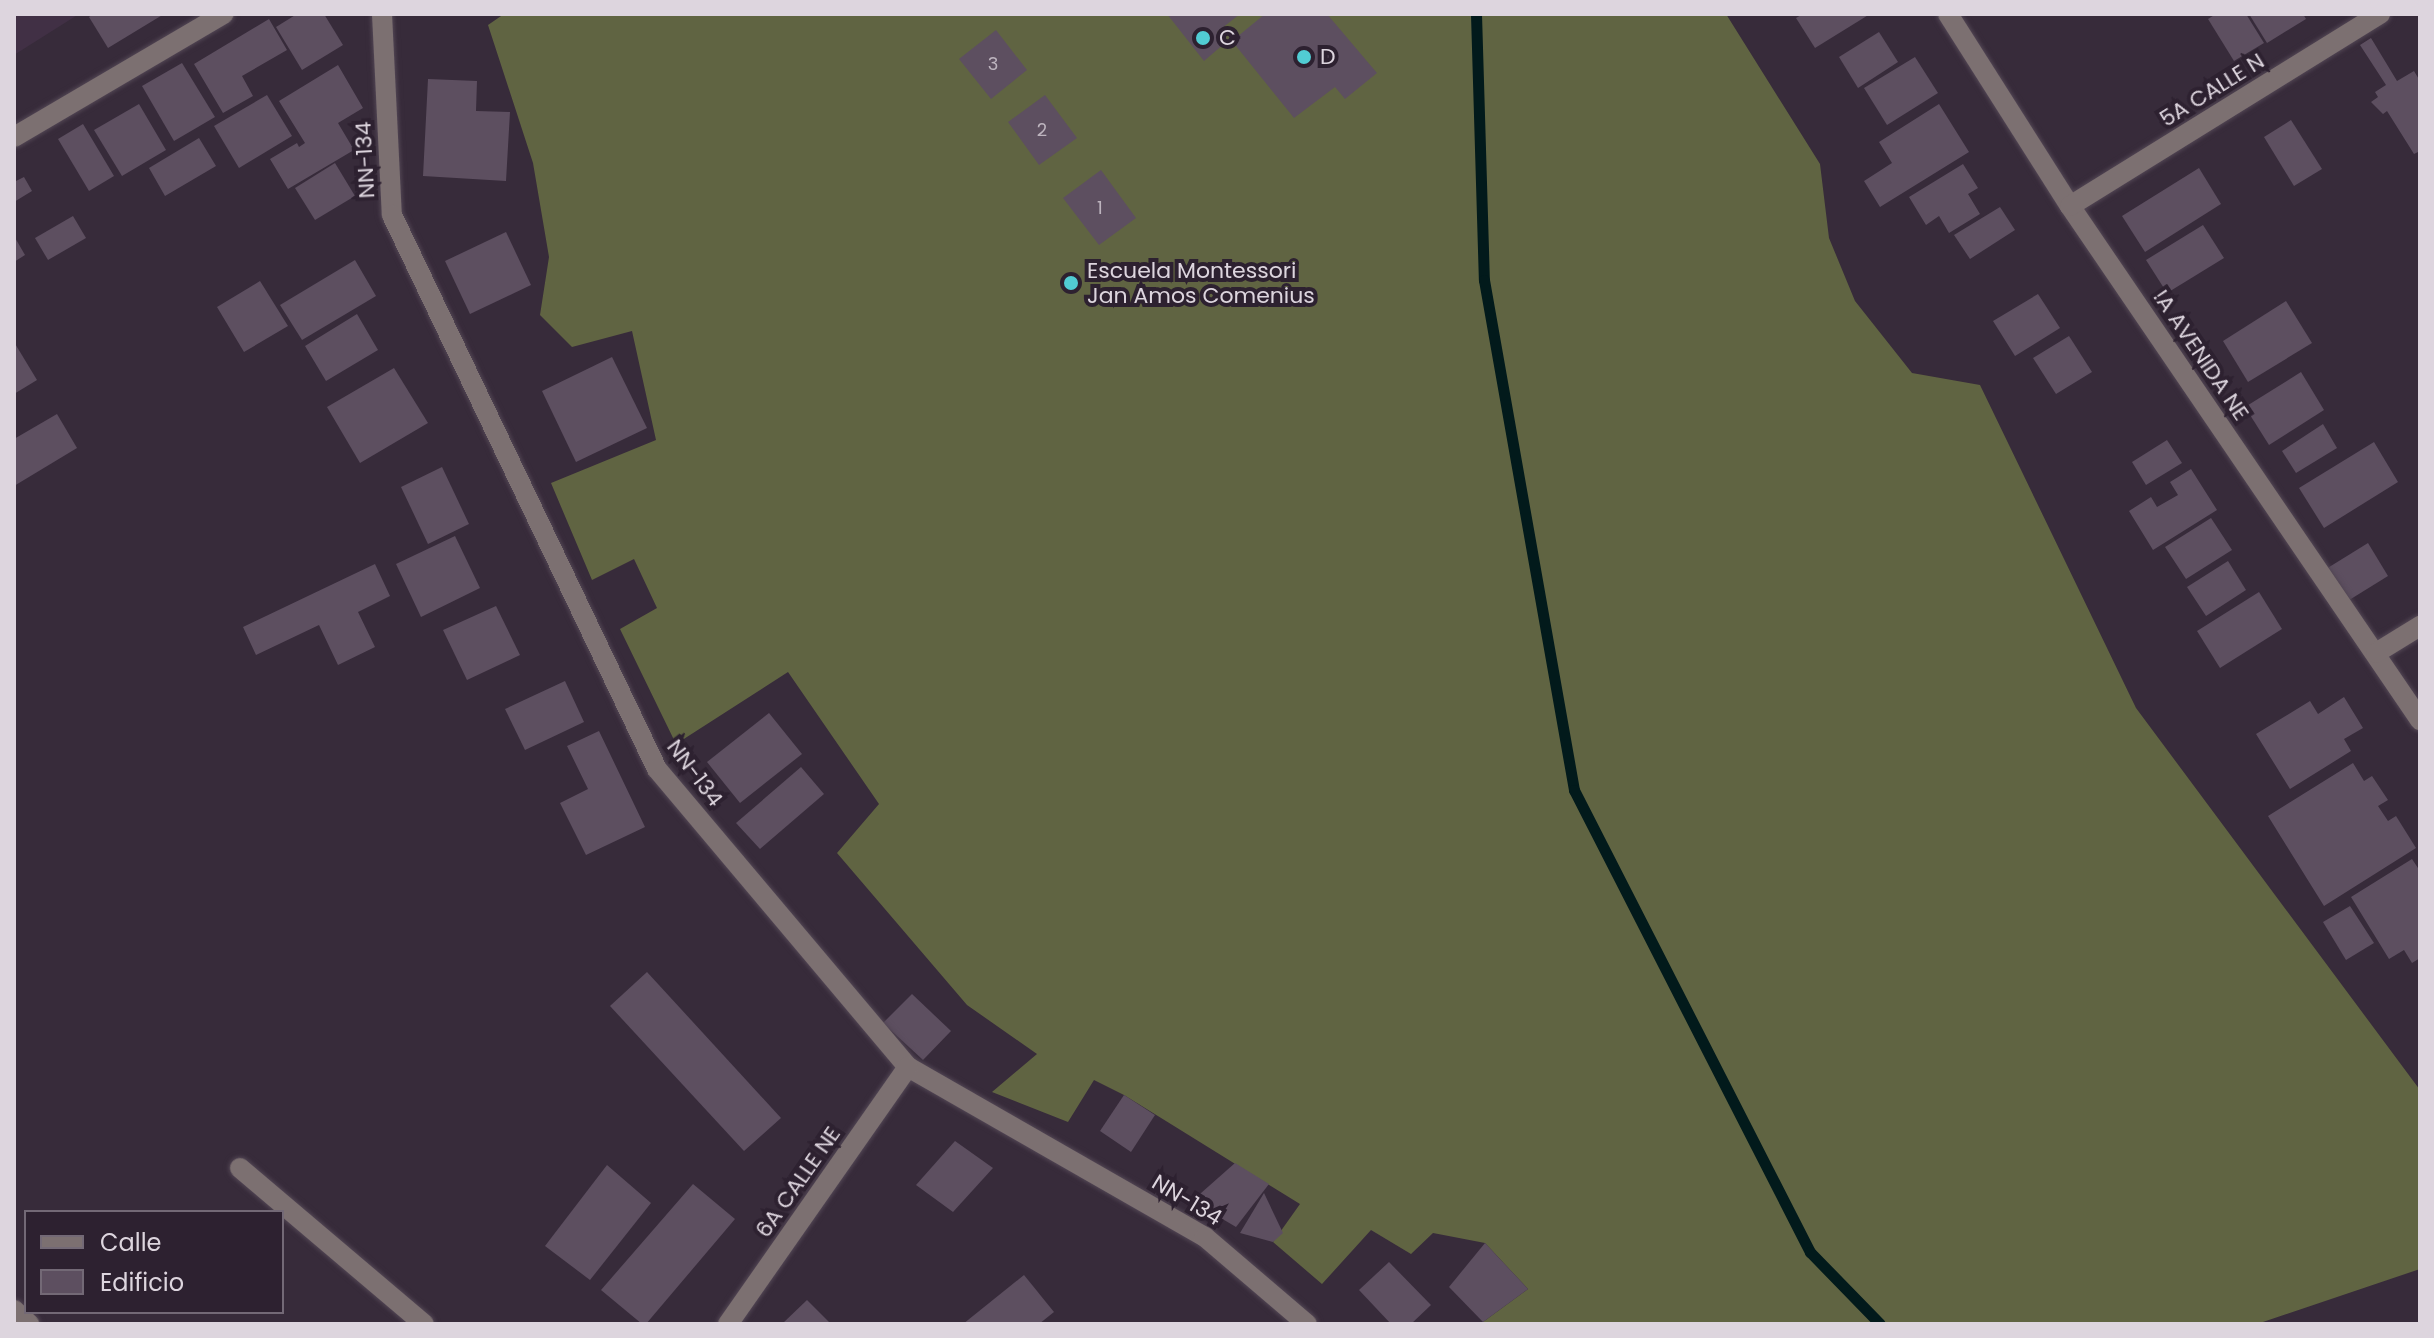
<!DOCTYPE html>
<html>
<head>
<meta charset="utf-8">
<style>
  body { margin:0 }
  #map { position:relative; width:2434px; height:1338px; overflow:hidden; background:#372b3a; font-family:Poppins,sans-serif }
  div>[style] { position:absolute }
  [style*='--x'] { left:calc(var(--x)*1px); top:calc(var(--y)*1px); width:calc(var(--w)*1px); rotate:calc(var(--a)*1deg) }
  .built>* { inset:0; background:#413045 }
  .forest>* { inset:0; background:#606442 }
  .stream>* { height:11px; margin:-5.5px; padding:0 5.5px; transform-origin:5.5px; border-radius:5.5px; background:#021a1b }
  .building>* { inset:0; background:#5d4f60 }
  .roads { filter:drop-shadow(0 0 2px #524654) drop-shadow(0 0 2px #524654) }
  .minor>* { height:20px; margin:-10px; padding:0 10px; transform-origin:10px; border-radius:10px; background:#7c7071 }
  .dots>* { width:22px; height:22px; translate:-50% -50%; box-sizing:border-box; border:4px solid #2d2130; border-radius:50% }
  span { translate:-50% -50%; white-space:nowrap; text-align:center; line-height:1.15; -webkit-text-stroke:8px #2d2130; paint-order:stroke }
  .number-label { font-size:18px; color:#bdb4be }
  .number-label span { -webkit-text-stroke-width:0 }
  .poi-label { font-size:22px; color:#ddd5de }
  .left { translate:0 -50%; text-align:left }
  .street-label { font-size:22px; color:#ddd5de }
  .frame { position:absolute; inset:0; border:16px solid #ddd5de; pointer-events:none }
  .legend { position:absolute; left:24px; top:1210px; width:260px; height:104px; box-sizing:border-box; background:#2d2130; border:2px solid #736976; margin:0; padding:10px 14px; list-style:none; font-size:24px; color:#ddd5de }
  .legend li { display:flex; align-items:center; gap:16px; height:40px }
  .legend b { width:40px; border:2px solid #736976 }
</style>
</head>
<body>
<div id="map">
  <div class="built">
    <i style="clip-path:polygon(14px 14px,79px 14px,14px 55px)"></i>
  </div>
  <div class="forest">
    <i style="clip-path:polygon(504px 14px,1726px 14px,1820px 164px,1829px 238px,1855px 301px,1912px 373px,1980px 385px,2136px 708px,2420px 1090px,2420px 1269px,2257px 1324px,1485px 1324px,1483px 1322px,1528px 1289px,1485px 1243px,1433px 1233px,1411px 1254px,1371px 1230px,1322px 1284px,1273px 1242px,1300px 1204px,1124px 1095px,1094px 1080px,1068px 1122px,992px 1092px,1037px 1054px,967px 1005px,837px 853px,879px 804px,788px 672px,676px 744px,620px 629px,657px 608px,634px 559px,592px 580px,551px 483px,656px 440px,632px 331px,572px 347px,540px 315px,549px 257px,533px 163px,488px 25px)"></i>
  </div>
  <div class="stream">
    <i style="--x:1476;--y:14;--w:266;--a:88.3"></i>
    <i style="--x:1484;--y:280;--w:518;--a:79.99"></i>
    <i style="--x:1574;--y:790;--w:519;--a:62.94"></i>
    <i style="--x:1810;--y:1252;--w:100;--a:45.8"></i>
  </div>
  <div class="building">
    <i style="clip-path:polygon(93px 14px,164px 14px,108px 48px,89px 17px)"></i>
    <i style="clip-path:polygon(297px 14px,324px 14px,343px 45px,302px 70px,276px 27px)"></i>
    <i style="clip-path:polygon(1167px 14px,1240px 14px,1217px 32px,1225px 43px,1204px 61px)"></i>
    <i style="clip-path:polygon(1265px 14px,1327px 14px,1377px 73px,1345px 99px,1335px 87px,1294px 118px,1232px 41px)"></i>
    <i style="clip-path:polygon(1803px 14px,1870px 14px,1815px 48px,1796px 18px)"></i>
    <i style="clip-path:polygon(2216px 14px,2246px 14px,2264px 43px,2234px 61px,2208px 19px)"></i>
    <i style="clip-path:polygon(2249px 14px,2303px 14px,2306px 19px,2267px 43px)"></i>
    <i style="clip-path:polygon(269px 19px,287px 50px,242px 76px,253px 96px,223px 113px,194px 64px)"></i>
    <i style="clip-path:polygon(996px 30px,1027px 70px,991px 99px,959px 59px)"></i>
    <i style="clip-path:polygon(1879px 32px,1898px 62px,1858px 88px,1839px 57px)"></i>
    <i style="clip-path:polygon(2371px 38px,2397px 81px,2414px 71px,2420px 81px,2420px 151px,2414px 154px,2387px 111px,2383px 114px,2371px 102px,2378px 97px,2375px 92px,2386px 85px,2360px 45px)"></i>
    <i style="clip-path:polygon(1915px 57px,1938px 93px,1887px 125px,1864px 88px)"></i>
    <i style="clip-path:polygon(182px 63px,215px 117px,174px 141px,142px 86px)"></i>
    <i style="clip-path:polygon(338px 65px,363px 108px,338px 123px,354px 150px,288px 189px,270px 159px,297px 143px,299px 147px,305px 143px,279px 101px)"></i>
    <i style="clip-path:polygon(428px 79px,477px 81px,476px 111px,510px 112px,506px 181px,423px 176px)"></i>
    <i style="clip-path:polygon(267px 95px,292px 136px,239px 168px,214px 126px)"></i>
    <i style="clip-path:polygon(1045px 95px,1077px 138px,1039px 165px,1008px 122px)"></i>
    <i style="clip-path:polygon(139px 104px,166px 150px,122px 176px,94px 130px)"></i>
    <i style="clip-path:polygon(1939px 104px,1969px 152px,1880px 207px,1864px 181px,1892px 163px,1879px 142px)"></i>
    <i style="clip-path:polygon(2291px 120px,2322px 169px,2294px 186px,2264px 137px)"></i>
    <i style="clip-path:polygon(83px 124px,114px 176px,89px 191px,58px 139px)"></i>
    <i style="clip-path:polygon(199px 138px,216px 166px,165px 196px,149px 168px)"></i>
    <i style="clip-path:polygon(335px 163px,355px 196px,315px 220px,295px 188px)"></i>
    <i style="clip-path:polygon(1963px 164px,1978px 188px,1968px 194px,1980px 214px,1949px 233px,1939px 216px,1926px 225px,1909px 197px)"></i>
    <i style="clip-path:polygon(2199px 168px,2221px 204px,2145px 252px,2122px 216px)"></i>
    <i style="clip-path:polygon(1101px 170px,1136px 218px,1099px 245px,1063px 198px)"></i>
    <i style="clip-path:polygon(24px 177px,32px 191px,14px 202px,14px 182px)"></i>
    <i style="clip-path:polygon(2000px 207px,2015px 230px,1970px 259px,1954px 235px)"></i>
    <i style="clip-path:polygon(73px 216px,86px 238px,48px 260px,35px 238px)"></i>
    <i style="clip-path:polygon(2203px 225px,2224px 258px,2167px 293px,2146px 260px)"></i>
    <i style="clip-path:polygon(506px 232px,531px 285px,470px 314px,445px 261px)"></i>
    <i style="clip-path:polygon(14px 236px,25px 255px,14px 262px)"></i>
    <i style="clip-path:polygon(355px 260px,376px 296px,302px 340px,280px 305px)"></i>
    <i style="clip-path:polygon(260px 281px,288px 326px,244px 352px,217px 307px)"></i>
    <i style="clip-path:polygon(2038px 294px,2060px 328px,2015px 356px,1993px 321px)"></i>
    <i style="clip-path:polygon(2286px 301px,2312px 343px,2248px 382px,2223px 341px)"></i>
    <i style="clip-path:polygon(357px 314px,378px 350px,326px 381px,305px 346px)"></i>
    <i style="clip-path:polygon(2069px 336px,2092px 372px,2056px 394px,2033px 358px)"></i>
    <i style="clip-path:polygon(14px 342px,37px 380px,14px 394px)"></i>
    <i style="clip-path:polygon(612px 357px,647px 428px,576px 462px,542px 391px)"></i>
    <i style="clip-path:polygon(394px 368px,428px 423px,360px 463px,327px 407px)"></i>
    <i style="clip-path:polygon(2301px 372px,2324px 410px,2269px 445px,2245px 407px)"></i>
    <i style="clip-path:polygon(57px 414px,77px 448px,14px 486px,14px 439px)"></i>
    <i style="clip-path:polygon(2323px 424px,2337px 448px,2296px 473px,2282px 451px)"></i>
    <i style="clip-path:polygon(2167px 440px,2182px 463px,2146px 485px,2132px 462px)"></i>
    <i style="clip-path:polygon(2374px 442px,2398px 482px,2324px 528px,2299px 488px)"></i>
    <i style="clip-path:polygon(442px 467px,469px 524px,428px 544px,401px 487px)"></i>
    <i style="clip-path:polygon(2191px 469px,2217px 510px,2153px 550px,2129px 511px,2151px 497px,2157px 507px,2178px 495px,2170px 482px)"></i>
    <i style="clip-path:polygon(2211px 518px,2232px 550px,2186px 579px,2165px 547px)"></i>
    <i style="clip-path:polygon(455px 536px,480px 588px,421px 617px,396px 564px)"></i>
    <i style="clip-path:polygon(2368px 543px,2388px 576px,2346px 602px,2326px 569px)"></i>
    <i style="clip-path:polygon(2228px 561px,2246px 590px,2206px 616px,2187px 587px)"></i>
    <i style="clip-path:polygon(375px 564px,390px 596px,358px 612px,375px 647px,338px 665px,319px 625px,256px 655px,243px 627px)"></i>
    <i style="clip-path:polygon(2259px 592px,2282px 629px,2220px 668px,2197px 631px)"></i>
    <i style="clip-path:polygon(496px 606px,520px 655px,467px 680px,443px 630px)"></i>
    <i style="clip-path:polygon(565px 681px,584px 722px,525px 750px,505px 709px)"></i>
    <i style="clip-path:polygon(2344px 697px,2363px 728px,2344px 739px,2351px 751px,2290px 789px,2256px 734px,2310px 701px,2318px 714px)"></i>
    <i style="clip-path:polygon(769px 713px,802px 754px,740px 803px,707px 762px)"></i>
    <i style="clip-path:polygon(599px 731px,645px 827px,586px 855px,560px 803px,588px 789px,567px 746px)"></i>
    <i style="clip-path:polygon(2353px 763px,2364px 781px,2372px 776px,2388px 800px,2378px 806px,2388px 821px,2396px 816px,2416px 848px,2324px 906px,2268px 816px)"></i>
    <i style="clip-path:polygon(801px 767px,824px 794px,760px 849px,736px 823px)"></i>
    <i style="clip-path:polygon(2412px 859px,2420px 871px,2420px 958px,2412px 963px,2404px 950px,2389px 959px,2351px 897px)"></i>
    <i style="clip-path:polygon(2350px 906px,2374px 943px,2346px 960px,2323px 922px)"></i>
    <i style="clip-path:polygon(647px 972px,781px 1118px,744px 1151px,610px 1006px)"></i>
    <i style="clip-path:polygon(912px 994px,951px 1031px,923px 1060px,883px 1023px)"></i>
    <i style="clip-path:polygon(1124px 1095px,1155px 1115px,1131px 1152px,1100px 1131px)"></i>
    <i style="clip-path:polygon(955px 1141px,993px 1168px,953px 1212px,916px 1185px)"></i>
    <i style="clip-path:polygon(1235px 1163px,1269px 1184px,1236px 1227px,1192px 1201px)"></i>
    <i style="clip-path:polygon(607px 1165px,651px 1203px,590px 1280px,545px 1246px)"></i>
    <i style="clip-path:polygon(693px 1184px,735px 1219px,646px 1324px,642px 1324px,601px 1290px)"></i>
    <i style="clip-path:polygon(1264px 1193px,1283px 1233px,1273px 1242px,1240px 1233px)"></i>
    <i style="clip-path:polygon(1485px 1243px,1528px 1289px,1483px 1322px,1449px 1287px)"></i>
    <i style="clip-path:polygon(1389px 1262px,1431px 1305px,1411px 1324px,1391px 1324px,1359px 1290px)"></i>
    <i style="clip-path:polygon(1024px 1275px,1054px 1312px,1039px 1324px,963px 1324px)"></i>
    <i style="clip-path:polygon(807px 1300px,831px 1324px,782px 1324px)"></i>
  </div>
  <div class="roads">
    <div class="minor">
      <i style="--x:382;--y:14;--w:201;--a:87.2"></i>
      <i style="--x:392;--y:215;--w:614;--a:64.44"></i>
      <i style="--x:657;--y:769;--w:390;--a:49.9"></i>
      <i style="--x:908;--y:1067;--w:342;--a:29.8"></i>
      <i style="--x:1205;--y:1237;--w:134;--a:40.5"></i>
      <i style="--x:1948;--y:14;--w:227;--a:57.6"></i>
      <i style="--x:2070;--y:206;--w:622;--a:55.75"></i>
      <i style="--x:14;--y:137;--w:243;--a:-30.4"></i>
      <i style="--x:2070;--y:206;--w:365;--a:-31.8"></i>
      <i style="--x:2376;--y:653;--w:52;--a:-31.5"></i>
      <i style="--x:240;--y:1168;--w:241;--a:40.3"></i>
      <i style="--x:14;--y:1310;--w:21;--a:43"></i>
      <i style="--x:728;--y:1324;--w:314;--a:-55"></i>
    </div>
  </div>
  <div class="dots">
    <i style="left:1203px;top:38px;background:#51ccd3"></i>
    <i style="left:1304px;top:57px;background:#51ccd3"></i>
    <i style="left:1071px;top:283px;background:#51ccd3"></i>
  </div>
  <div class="number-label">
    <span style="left:993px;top:64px">3</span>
    <span style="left:1042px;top:130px">2</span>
    <span style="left:1100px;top:208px">1</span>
  </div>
  <div class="poi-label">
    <span class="left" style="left:1219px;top:38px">C</span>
    <span class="left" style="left:1320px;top:57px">D</span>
    <span class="left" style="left:1087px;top:283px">Escuela Montessori<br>Jan Amos Comenius</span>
  </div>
  <div class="street-label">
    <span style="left:2212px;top:90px;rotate:-32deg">5A CALLE N</span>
    <span style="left:365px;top:160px;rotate:-93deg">NN-134</span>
    <span style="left:2201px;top:355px;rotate:56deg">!A AVENIDA NE</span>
    <span style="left:695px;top:773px;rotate:53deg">NN-134</span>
    <span style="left:798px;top:1182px;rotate:-55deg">6A CALLE NE</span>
    <span style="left:1187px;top:1200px;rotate:31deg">NN-134</span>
  </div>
  <div class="frame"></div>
  <ul class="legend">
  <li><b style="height:10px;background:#7c7071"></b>Calle</li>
  <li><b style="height:22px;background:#5d4f60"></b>Edificio</li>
  </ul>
</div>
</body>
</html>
